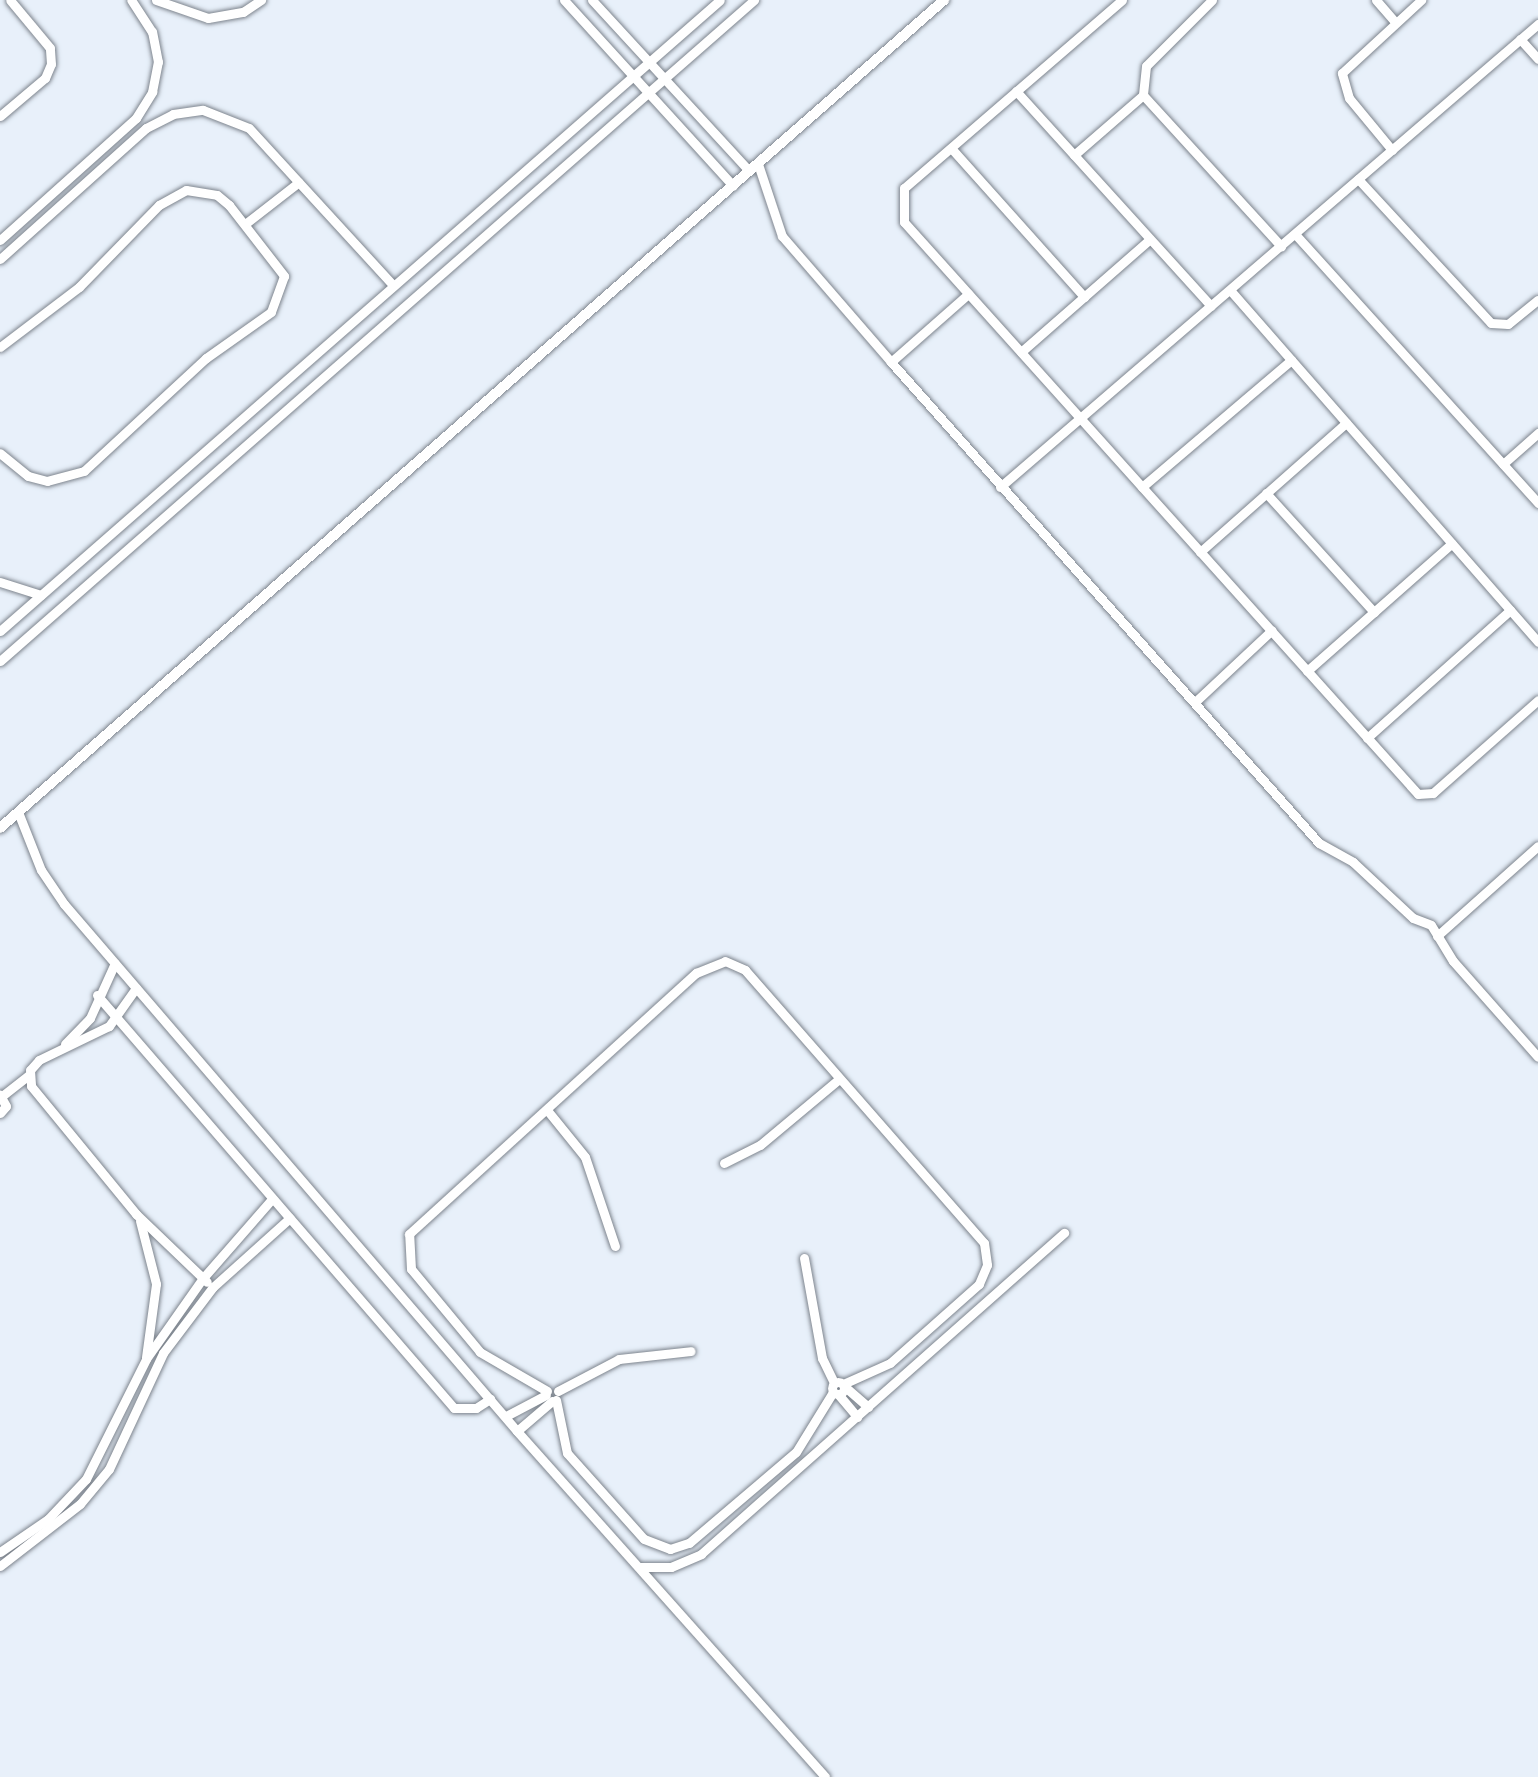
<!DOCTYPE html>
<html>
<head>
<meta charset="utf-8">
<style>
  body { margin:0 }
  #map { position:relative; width:1538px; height:1777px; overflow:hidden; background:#e8f0fa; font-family:Figtree,sans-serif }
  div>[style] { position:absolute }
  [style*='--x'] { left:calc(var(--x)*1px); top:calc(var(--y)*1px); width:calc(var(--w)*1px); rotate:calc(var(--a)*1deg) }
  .roads { filter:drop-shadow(0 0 2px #7d848d) drop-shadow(0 0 2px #7d848d) }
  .minor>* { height:9px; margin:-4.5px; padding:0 4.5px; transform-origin:4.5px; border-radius:4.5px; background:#fff }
  .minor>.ring { margin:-4.5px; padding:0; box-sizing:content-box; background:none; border:9px solid #fff; border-radius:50% }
  .tertiary>* { height:10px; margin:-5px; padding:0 5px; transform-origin:5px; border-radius:5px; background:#fff }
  span { translate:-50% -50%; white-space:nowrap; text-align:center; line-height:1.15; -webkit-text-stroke:9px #fbfdff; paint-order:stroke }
</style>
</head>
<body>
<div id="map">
  <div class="roads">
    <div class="minor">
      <i style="--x:156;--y:0;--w:55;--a:19.1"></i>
      <i style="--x:208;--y:18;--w:36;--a:-10"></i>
      <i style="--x:243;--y:12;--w:22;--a:-34"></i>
      <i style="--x:564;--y:0;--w:251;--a:47.7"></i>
      <i style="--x:592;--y:0;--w:232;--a:47.4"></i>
      <i style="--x:1122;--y:0;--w:288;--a:139.2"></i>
      <i style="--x:904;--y:188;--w:34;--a:90"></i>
      <i style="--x:904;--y:222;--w:769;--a:48.06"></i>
      <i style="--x:1418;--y:794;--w:15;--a:-4"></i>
      <i style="--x:1433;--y:793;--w:140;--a:-41.5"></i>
      <i style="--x:1212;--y:0;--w:93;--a:135"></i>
      <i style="--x:1146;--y:66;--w:29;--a:96"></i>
      <i style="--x:1143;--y:95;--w:205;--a:47.6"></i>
      <i style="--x:1376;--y:0;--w:29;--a:49"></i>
      <i style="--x:1520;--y:39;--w:27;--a:48"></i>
      <i style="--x:1016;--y:91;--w:290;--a:47.8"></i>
      <i style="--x:0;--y:116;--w:59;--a:-40.2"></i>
      <i style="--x:45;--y:78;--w:15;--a:-67"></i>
      <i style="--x:51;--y:64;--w:16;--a:-94"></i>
      <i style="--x:50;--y:48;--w:62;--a:-129.8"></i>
      <i style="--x:951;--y:148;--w:200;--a:48.2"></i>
      <i style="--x:1392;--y:150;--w:67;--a:-129.6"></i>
      <i style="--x:1349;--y:98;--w:26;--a:-106"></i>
      <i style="--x:1342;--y:73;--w:108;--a:-42.7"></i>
      <i style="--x:1074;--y:155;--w:91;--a:-41"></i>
      <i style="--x:758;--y:164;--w:76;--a:71.6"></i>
      <i style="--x:782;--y:236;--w:167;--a:49.1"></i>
      <i style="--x:891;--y:362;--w:644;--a:48.34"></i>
      <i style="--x:1319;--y:843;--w:39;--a:29"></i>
      <i style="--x:1353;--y:862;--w:82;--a:43"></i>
      <i style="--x:1413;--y:918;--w:19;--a:21"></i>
      <i style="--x:1431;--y:925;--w:42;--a:58.6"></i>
      <i style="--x:1453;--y:961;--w:128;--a:48.5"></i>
      <i style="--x:1358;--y:179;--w:196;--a:47.3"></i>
      <i style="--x:1491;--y:323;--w:17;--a:3"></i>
      <i style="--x:1508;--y:324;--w:38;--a:-39"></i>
      <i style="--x:245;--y:224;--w:68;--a:-37.9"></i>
      <i style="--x:1295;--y:234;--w:363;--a:47.9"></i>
      <i style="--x:0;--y:240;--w:183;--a:-41.9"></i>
      <i style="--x:136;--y:118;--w:31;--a:-58"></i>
      <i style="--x:152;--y:92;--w:31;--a:-79"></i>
      <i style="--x:158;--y:62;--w:31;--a:-101"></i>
      <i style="--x:152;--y:32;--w:38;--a:-123"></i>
      <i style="--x:0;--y:259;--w:196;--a:-41.9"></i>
      <i style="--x:146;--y:128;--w:30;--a:-27"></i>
      <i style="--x:173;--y:114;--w:30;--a:-8"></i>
      <i style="--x:203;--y:110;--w:49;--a:21.4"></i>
      <i style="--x:249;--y:128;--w:213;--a:47.5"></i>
      <i style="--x:1230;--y:290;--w:468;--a:48.8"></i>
      <i style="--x:0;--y:347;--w:99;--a:-37.2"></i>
      <i style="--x:79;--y:287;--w:115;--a:-45.7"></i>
      <i style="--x:159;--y:205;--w:31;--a:-29"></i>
      <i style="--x:186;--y:190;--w:31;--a:9"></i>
      <i style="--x:217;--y:195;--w:16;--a:40"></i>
      <i style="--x:229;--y:205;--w:90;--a:52.2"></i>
      <i style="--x:284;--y:276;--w:38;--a:110"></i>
      <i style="--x:271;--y:312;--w:80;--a:144.7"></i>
      <i style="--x:206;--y:358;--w:166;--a:137.2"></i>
      <i style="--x:84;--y:471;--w:38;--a:165"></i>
      <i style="--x:47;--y:481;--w:20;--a:-165"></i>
      <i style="--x:28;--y:476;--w:36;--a:-141"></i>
      <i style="--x:1021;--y:352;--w:171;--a:-41.2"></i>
      <i style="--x:891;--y:362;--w:103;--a:-41.4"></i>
      <i style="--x:1503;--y:464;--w:47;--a:-41.5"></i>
      <i style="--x:1000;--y:487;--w:710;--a:-40.72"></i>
      <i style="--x:1142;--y:487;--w:196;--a:-40.4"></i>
      <i style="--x:1266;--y:493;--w:161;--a:47.8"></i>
      <i style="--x:1200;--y:552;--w:195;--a:-41.5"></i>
      <i style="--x:0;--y:582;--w:43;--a:17.6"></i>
      <i style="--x:0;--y:631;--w:957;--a:-41.23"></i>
      <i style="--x:0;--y:661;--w:1003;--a:-41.24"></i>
      <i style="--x:1307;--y:671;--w:193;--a:-41.4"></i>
      <i style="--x:1195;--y:702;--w:105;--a:-43.1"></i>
      <i style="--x:1367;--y:738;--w:192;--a:-41.8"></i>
      <i style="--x:18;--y:812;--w:62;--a:68.4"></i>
      <i style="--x:41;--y:870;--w:41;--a:55.9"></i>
      <i style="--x:64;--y:904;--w:695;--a:49.32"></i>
      <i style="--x:517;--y:1431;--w:463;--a:48.3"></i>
      <i style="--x:1437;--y:936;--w:135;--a:-41.7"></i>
      <i style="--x:136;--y:988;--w:47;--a:125.4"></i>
      <i style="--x:109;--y:1026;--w:78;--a:154.1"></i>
      <i style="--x:39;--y:1060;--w:13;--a:132"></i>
      <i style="--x:30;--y:1070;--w:16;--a:86"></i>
      <i style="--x:31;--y:1086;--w:166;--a:50.6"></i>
      <i style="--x:136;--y:1214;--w:98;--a:43.8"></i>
      <i style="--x:97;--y:995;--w:546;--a:49.16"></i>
      <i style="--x:454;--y:1408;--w:22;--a:0"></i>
      <i style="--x:476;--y:1408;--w:17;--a:-33"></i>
      <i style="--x:65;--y:1044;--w:36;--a:-46"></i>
      <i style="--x:90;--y:1018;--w:60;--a:-65.6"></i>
      <i style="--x:2;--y:1096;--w:34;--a:-38"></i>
      <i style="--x:547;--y:1110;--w:60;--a:51"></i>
      <i style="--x:585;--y:1157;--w:94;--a:71.4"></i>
      <i style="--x:0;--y:1113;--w:9;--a:-49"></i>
      <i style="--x:6;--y:1106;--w:13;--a:-119"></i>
      <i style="--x:724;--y:1163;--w:40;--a:-26.6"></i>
      <i style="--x:760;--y:1145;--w:103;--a:-39.9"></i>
      <i style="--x:140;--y:1221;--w:65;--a:75.7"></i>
      <i style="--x:156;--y:1284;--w:74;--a:97.8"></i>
      <i style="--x:804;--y:1258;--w:102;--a:79.8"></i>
      <i style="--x:822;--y:1358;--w:28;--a:64"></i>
      <i class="ring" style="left:832px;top:1382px;width:3px;height:3px"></i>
      <i style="--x:844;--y:1386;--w:32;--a:41"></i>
      <i style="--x:547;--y:1391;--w:78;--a:-149.8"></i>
      <i style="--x:480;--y:1352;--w:108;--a:-129.7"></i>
      <i style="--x:411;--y:1269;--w:35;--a:-93"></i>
      <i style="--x:409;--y:1234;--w:388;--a:-42.3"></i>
      <i style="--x:696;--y:973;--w:31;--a:-22"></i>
      <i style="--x:725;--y:961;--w:22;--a:24"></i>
      <i style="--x:745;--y:970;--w:363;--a:48.8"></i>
      <i style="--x:984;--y:1243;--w:22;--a:82"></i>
      <i style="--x:987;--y:1265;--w:21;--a:113"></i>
      <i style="--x:979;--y:1284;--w:119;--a:138.4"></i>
      <i style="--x:890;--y:1363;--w:51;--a:155.9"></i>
      <i style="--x:558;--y:1391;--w:69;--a:-27.7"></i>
      <i style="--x:619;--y:1359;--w:72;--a:-6.3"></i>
      <i style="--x:838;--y:1394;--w:30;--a:50"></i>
      <i style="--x:556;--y:1400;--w:54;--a:78.3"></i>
      <i style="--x:567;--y:1453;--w:115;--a:48.2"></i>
      <i style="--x:644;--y:1539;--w:28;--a:21"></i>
      <i style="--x:670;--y:1549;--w:20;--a:-18"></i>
      <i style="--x:689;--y:1543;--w:140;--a:-40.4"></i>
      <i style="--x:796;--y:1452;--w:70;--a:-58.3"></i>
      <i style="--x:506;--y:1416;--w:45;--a:-27.7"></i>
      <i style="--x:517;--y:1431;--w:46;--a:-40.6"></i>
      <i style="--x:0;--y:1552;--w:58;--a:-34.5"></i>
      <i style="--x:48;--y:1519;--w:55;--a:-46.5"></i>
      <i style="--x:86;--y:1479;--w:134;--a:-63.4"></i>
      <i style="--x:146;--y:1359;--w:99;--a:-54.9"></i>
      <i style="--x:203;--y:1278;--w:105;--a:-48.9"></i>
      <i style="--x:0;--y:1566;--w:101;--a:-37.8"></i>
      <i style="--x:80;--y:1504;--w:45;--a:-50.4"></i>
      <i style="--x:109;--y:1469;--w:128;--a:-65"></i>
      <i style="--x:163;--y:1353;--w:83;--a:-52.9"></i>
      <i style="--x:213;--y:1287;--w:103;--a:-41.9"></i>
      <i style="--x:641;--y:1567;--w:30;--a:0"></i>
      <i style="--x:671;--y:1567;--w:33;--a:-23"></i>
      <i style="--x:701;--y:1554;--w:485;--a:-41.5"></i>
    </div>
    <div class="tertiary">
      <i style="--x:0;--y:828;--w:1256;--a:-41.25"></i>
    </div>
  </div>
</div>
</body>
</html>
